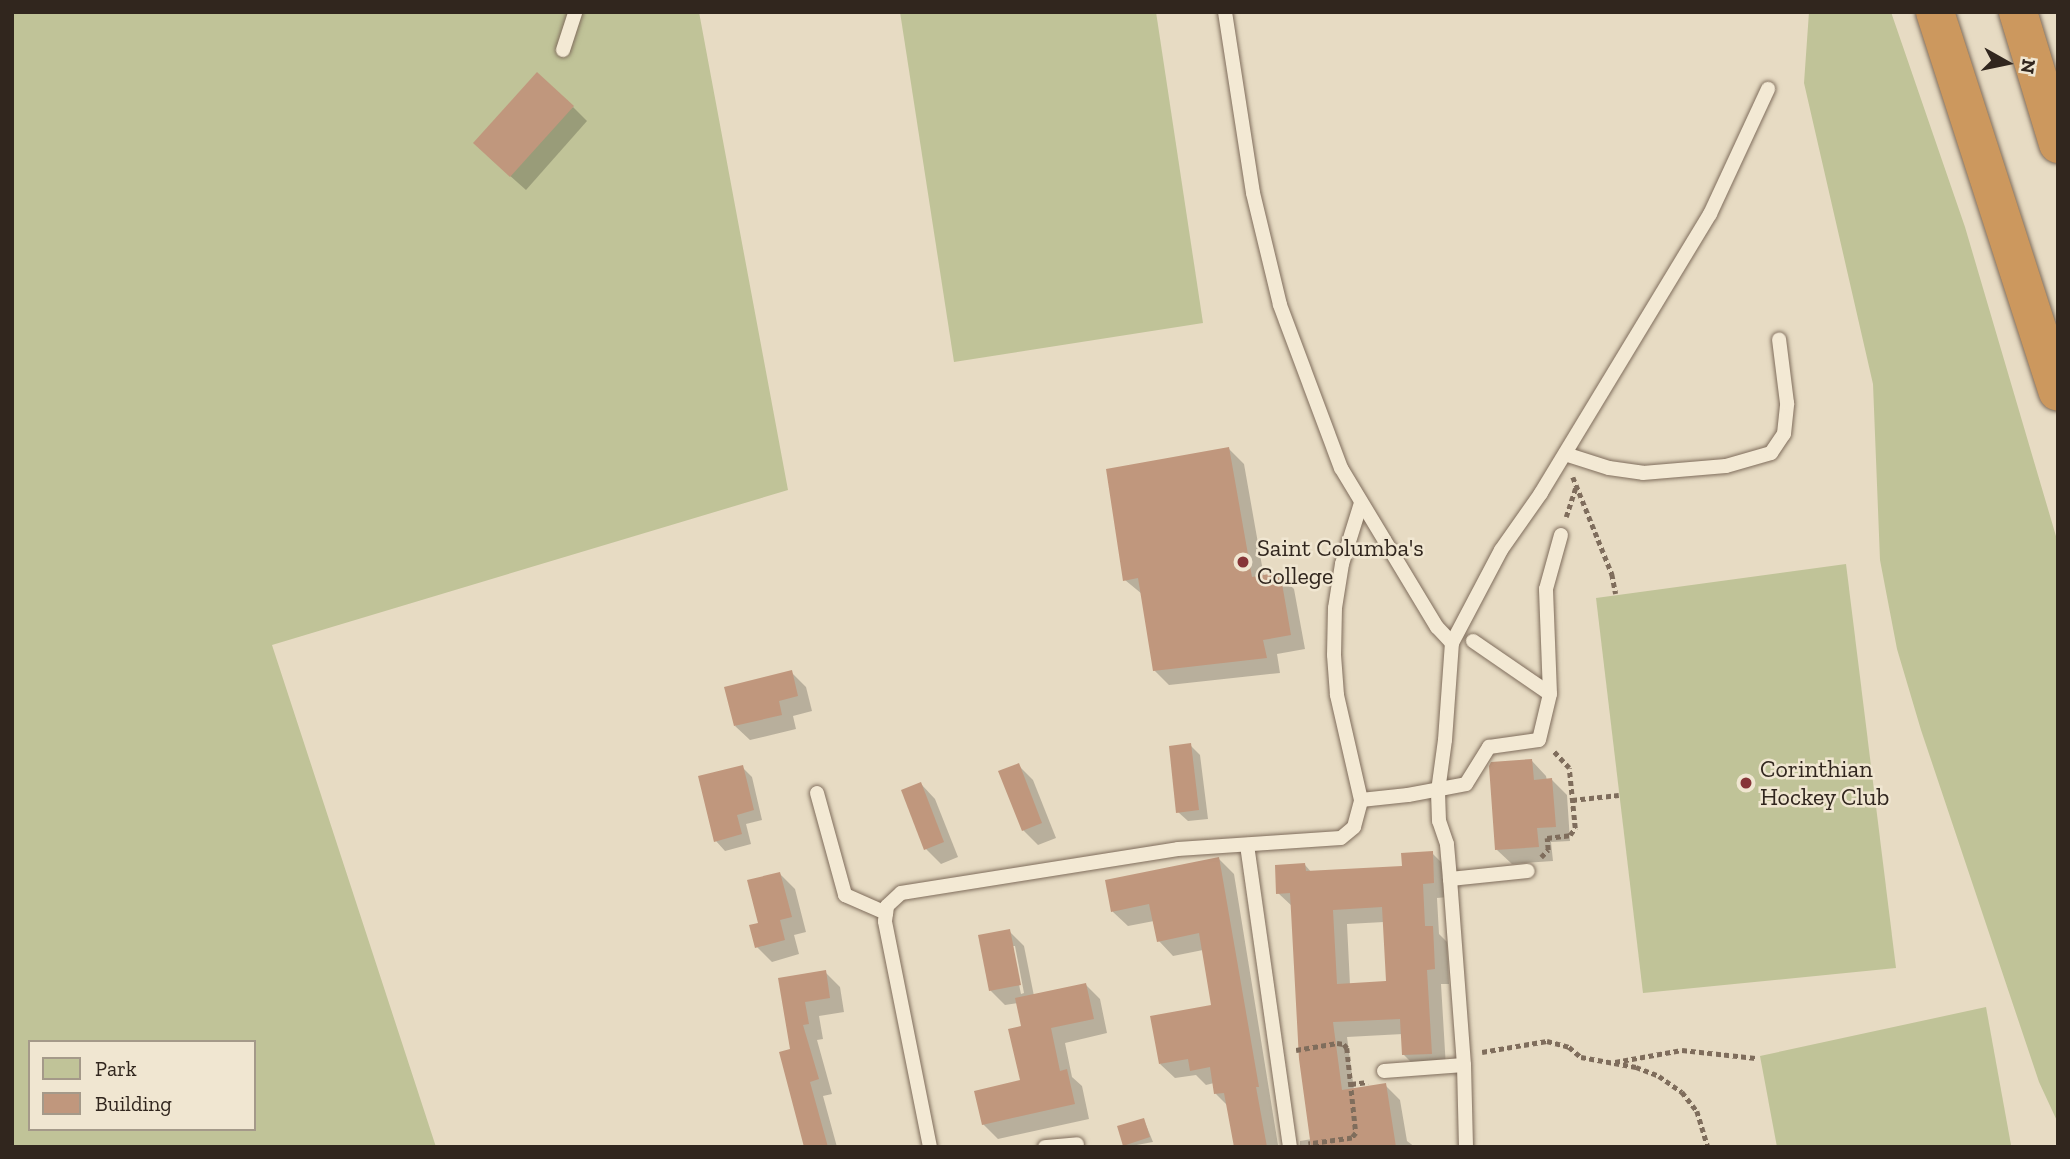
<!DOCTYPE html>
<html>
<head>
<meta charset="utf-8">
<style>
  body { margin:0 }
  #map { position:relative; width:2070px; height:1159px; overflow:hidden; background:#e7dbc3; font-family:"Zilla Slab",serif }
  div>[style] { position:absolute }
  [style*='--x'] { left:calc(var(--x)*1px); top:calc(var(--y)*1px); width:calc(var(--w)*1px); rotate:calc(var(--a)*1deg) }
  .green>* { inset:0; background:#c0c398 }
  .shadow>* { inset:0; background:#0003 }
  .building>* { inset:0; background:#c0977d }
  .path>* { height:4.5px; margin-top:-2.25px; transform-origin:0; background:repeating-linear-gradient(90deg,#7f6d5c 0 5px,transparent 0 8.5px) }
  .roads { filter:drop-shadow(0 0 2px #7f6d5c) drop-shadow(0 0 2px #7f6d5c) }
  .service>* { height:14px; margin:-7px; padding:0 7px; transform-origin:7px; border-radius:7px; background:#f3e9d4 }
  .motorway>* { height:38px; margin:-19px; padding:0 19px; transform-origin:19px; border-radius:19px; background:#cc985e }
  .dots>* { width:19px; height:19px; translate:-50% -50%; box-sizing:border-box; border:4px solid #f0e6d1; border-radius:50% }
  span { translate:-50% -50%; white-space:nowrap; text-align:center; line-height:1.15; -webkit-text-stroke:5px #f0e6d1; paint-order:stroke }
  .poi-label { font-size:24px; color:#31261e }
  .left { translate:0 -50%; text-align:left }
  .frame { position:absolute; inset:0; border:14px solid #31261e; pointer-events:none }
  .legend { position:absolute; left:28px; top:1040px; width:228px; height:91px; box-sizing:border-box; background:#f0e6d1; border:2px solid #a49989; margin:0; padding:9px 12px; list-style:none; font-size:21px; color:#31261e }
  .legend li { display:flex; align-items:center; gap:14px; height:35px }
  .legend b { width:35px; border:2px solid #a49989 }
  .north { position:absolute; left:1972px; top:28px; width:70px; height:70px; -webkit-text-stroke:5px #f0e6d1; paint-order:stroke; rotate:99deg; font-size:19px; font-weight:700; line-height:28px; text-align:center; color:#31261e }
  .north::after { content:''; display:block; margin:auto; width:24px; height:32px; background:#31261e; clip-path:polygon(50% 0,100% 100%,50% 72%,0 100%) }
</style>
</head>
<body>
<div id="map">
  <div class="green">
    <i style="clip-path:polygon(evenodd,12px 12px,699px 12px,788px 490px,272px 645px,436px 1147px,12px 1147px,12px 12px,30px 1042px,254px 1042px,254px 1129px,30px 1129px,30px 1042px)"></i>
    <i style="clip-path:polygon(900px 12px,1156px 12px,1203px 323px,954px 362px)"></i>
    <i style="clip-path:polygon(1809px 12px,1891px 12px,1965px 227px,2058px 543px,2058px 1123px,2039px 1082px,1921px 730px,1897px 649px,1880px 560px,1873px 384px,1804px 83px)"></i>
    <i style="clip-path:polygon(1846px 564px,1896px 968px,1643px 993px,1596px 598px)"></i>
    <i style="clip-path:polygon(1986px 1007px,2011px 1145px,1777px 1147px,1760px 1056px)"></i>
  </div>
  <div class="shadow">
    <i style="clip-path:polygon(573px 107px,587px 121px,526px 190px,490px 158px)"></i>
    <i style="clip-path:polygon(1229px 449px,1244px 464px,1264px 577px,1279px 574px,1294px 589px,1305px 649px,1277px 654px,1280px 673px,1169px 685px,1154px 670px,1142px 594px,1125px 580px)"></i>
    <i style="clip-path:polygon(791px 672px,806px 687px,812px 711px,793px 716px,796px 729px,750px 740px,735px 726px)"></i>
    <i style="clip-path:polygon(1190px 745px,1200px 755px,1208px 819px,1188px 821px,1178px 812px)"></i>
    <i style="clip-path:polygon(1532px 761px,1546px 776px,1547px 781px,1552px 780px,1567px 795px,1570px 841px,1551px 842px,1553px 861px,1512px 864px,1497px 850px)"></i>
    <i style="clip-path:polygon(1018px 765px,1033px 780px,1056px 838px,1038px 845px,1023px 830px)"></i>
    <i style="clip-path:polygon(742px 767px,752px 777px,762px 820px,746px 824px,751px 844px,725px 851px,716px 841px)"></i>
    <i style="clip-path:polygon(921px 784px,935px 799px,958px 857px,941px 864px,926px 849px)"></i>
    <i style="clip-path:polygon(evenodd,1432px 853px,1447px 868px,1448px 897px,1437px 898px,1439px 934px,1447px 942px,1449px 984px,1441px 984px,1446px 1068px,1419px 1070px,1404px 1055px,1403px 1034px,1347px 1037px,1354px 1090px,1385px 1085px,1400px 1100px,1407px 1141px,1415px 1147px,1300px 1147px,1300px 1141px,1312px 1139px,1293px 907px,1278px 893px,1305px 865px,1312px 873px,1404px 868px,1432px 853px,1384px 922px,1388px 983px,1350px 985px,1347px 924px,1384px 922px)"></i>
    <i style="clip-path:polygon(1219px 859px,1234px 874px,1278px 1145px,1281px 1147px,1236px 1147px,1228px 1106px,1216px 1094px,1214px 1083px,1206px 1085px,1196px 1075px,1175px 1078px,1160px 1064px,1213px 1006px,1203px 950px,1173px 956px,1159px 941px,1154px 921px,1128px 926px,1113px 912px,1107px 882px)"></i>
    <i style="clip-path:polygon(780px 874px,795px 889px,806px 932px,794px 935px,799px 954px,772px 962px,757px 947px)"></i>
    <i style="clip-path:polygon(evenodd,1009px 931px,1024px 946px,1034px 996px,1085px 984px,1100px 999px,1107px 1033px,1065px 1043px,1072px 1077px,1082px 1086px,1089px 1119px,998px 1139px,983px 1124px,1022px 1082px,1023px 1028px,1018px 1003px,1005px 1005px,990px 990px,1009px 931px,1011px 946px,1015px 946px,1024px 993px,1021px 994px,1011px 946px)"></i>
    <i style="clip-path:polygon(825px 972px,840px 987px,844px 1012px,819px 1016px,823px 1039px,817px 1040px,832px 1094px,823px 1096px,837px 1147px,807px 1147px,780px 980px)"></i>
    <i style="clip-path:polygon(1144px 1120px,1153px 1142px,1126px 1147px,1124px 1145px)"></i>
  </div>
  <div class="building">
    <i style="clip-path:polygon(537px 72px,574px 106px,510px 177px,473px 143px)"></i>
    <i style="clip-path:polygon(1229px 447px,1252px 577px,1280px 572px,1291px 635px,1263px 640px,1267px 658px,1153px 671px,1138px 578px,1123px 581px,1106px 469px)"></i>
    <i style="clip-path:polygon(792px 670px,798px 696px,779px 701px,782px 715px,734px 726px,724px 687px)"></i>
    <i style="clip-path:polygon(1191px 743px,1199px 810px,1176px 813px,1169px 746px)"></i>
    <i style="clip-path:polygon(1532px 759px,1534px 780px,1552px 778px,1556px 827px,1537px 828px,1539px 847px,1495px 850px,1489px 766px,1491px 762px)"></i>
    <i style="clip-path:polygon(1019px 763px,1042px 823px,1022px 831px,998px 771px)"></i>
    <i style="clip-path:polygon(743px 765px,754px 810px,737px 815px,742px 834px,714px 842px,698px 776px)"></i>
    <i style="clip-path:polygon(921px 782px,944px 842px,924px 850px,901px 790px)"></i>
    <i style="clip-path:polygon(evenodd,1433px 851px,1434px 883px,1423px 884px,1425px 926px,1433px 926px,1435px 969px,1427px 970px,1432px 1054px,1402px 1055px,1400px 1019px,1333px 1022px,1342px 1090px,1386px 1083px,1396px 1147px,1311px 1147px,1299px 1059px,1290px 893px,1276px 894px,1275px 865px,1305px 863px,1306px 871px,1402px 866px,1401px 853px,1433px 851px,1382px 907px,1386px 981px,1337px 984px,1333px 910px,1382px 907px)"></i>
    <i style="clip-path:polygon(1219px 857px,1259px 1087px,1256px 1087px,1267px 1147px,1234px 1147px,1224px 1093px,1214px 1094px,1210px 1067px,1190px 1071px,1188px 1059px,1159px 1064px,1150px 1016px,1211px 1005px,1199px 933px,1157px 942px,1149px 904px,1111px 912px,1105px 880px)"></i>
    <i style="clip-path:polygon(780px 872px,792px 917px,780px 920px,785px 940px,755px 948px,749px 925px,758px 923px,747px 880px)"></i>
    <i style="clip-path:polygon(1010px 929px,1021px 985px,989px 991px,978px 935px)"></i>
    <i style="clip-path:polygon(826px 970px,830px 998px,805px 1002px,809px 1024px,803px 1025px,819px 1079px,810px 1082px,828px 1147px,804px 1147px,779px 1052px,790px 1049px,778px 978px)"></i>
    <i style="clip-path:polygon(1086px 983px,1094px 1019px,1051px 1028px,1060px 1071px,1067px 1069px,1075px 1104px,982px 1125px,974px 1091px,1020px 1080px,1008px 1029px,1021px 1026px,1015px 998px)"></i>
    <i style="clip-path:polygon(1144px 1118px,1150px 1137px,1123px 1146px,1117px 1126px)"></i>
  </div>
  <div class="path">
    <i style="--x:1573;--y:477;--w:105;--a:68.1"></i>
    <i style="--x:1612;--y:574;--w:20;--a:79"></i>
    <i style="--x:1566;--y:517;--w:33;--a:-72"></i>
    <i style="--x:1572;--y:800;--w:47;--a:-6.1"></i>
    <i style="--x:1541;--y:857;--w:10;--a:-45"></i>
    <i style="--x:1548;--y:850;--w:12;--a:-95"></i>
    <i style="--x:1547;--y:838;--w:23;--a:-7"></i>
    <i style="--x:1570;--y:835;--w:9;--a:-54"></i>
    <i style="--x:1575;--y:828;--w:60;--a:-95.7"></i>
    <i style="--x:1569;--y:768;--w:23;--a:-133"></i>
    <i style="--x:1296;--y:1050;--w:42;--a:-9.7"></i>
    <i style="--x:1337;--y:1043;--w:7;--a:8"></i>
    <i style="--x:1344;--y:1044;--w:5;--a:53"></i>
    <i style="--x:1347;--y:1048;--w:85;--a:84"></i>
    <i style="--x:1356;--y:1133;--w:6;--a:129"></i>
    <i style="--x:1352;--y:1138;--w:44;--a:172.2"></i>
    <i style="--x:1482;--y:1052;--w:66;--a:-9.6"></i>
    <i style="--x:1547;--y:1041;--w:23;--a:15"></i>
    <i style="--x:1569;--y:1047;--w:16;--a:40"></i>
    <i style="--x:1581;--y:1057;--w:56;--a:10.3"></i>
    <i style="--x:1636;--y:1067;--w:25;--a:21"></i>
    <i style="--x:1659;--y:1076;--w:28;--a:35"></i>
    <i style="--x:1682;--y:1092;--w:24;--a:52"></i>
    <i style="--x:1697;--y:1111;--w:38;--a:73"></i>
    <i style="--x:1615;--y:1062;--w:68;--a:-10.2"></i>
    <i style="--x:1682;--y:1050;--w:74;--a:6.2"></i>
    <i style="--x:1351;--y:1084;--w:17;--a:-7"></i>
  </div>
  <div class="roads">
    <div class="service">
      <i style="--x:1225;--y:12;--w:183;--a:81.2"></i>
      <i style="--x:1253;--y:193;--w:115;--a:76.4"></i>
      <i style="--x:1280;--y:305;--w:174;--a:69.5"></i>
      <i style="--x:1341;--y:468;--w:186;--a:58.9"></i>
      <i style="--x:1437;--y:627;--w:22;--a:47"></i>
      <i style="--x:563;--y:50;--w:40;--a:-72"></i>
      <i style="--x:1565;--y:454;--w:46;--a:17.7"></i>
      <i style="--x:1609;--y:468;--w:34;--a:8"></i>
      <i style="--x:1643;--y:473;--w:83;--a:-4.8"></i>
      <i style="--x:1726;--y:466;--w:47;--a:-16.1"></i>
      <i style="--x:1771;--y:453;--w:23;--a:-56"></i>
      <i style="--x:1784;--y:434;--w:31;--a:-84"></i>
      <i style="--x:1787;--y:403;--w:64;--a:-97.1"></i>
      <i style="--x:1473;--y:641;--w:93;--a:34.5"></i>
      <i style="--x:817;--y:793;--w:106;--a:74.6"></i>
      <i style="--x:845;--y:895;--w:45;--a:23.7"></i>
      <i style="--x:1361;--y:800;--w:47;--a:-6.1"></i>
      <i style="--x:1408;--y:795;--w:59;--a:-10.7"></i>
      <i style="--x:1466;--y:784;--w:44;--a:-58.1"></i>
      <i style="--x:1489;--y:747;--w:50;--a:-8"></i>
      <i style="--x:1539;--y:740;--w:47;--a:-76.6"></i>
      <i style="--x:1550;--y:694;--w:105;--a:-92.2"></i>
      <i style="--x:1546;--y:589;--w:56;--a:-74.5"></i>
      <i style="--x:1247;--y:845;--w:305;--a:81.9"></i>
      <i style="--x:1450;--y:879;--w:78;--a:-5.9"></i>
      <i style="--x:1384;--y:1071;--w:80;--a:-4.3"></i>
      <i style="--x:930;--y:1147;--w:230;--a:-101.3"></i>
      <i style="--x:885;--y:921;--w:15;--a:-82"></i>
      <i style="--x:887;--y:906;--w:19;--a:-43"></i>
      <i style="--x:901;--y:893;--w:280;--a:-9"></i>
      <i style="--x:1178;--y:849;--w:163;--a:-3.9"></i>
      <i style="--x:1341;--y:838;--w:17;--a:-40"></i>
      <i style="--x:1354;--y:827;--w:28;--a:-75"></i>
      <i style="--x:1361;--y:800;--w:108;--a:-102.9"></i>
      <i style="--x:1337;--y:695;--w:40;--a:-94.3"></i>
      <i style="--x:1334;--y:655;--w:47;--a:-88.8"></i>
      <i style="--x:1335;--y:608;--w:45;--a:-81"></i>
      <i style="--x:1342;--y:564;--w:64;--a:-72.7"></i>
      <i style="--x:1045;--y:1147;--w:32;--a:-5"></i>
      <i style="--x:1466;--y:1147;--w:82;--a:-91.4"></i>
      <i style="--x:1464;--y:1065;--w:187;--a:-94.3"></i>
      <i style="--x:1450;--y:879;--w:35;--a:-95"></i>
      <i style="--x:1447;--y:844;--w:24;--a:-109"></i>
      <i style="--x:1439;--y:821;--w:30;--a:-92"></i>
      <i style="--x:1438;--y:791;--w:51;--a:-82.2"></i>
      <i style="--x:1445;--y:740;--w:97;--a:-85.9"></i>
      <i style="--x:1452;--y:643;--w:105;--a:-62.2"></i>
      <i style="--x:1501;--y:550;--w:70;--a:-54.9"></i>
      <i style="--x:1541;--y:493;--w:326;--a:-58.8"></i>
      <i style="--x:1710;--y:214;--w:138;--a:-65.1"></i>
    </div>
    <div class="motorway">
      <i style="--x:1935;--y:12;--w:399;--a:72.1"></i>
      <i style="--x:2018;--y:12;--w:138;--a:73.1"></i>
    </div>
  </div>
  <div class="dots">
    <i style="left:1243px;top:562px;background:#863437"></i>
    <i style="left:1746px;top:783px;background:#863437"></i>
  </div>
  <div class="poi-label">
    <span class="left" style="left:1257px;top:562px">Saint Columba's<br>College</span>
    <span class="left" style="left:1760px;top:783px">Corinthian<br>Hockey Club</span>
  </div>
  <div class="frame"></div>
  <ul class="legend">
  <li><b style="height:19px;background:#c0c398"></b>Park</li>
  <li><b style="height:19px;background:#c0977d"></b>Building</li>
  </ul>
  <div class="north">N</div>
</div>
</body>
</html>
